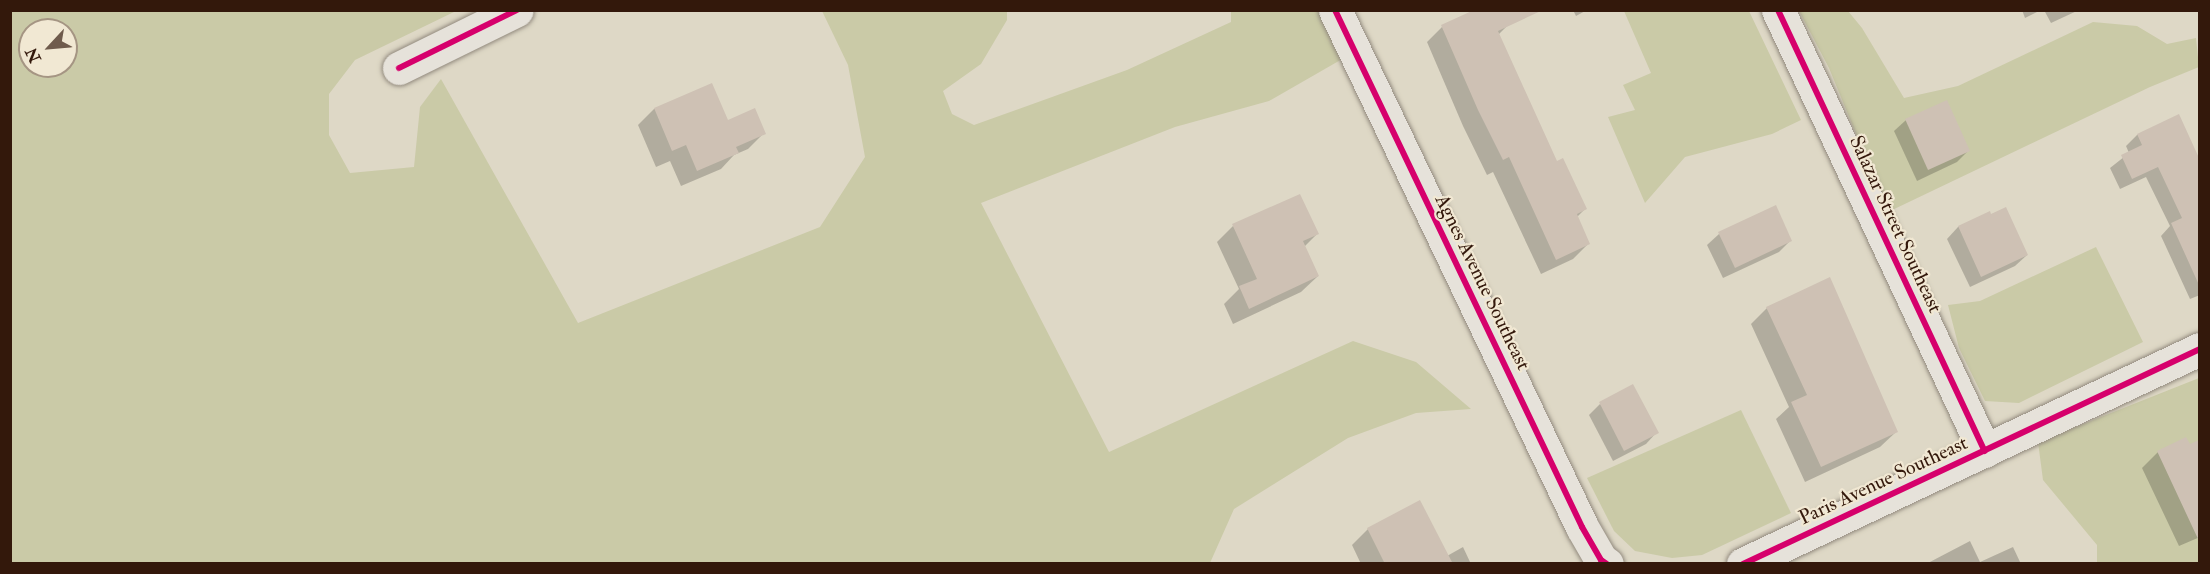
<!DOCTYPE html>
<html>
<head>
<meta charset="utf-8">
<style>
  body { margin:0 }
  #map { position:relative; width:2210px; height:574px; overflow:hidden; background:#ded8c6; font-family:"IM FELL Double Pica",serif }
  div>[style] { position:absolute }
  [style*='--x'] { left:calc(var(--x)*1px); top:calc(var(--y)*1px); width:calc(var(--w)*1px); rotate:calc(var(--a)*1deg) }
  .green>* { inset:0; background:#cacaa7 }
  .shadow>* { inset:0; background:#0003 }
  .building>* { inset:0; background:#cec1b4 }
  .roads { filter:drop-shadow(0 0 2px #928a7e) drop-shadow(0 0 2px #928a7e) }
  .street>* { height:33px; margin:-16.5px; padding:0 16.5px; transform-origin:16.5px; border-radius:16.5px; background:#e6e2da }
  .cycleway>* { height:6px; margin:-3px; padding:0 3px; transform-origin:3px; border-radius:3px; background:#d6006c }
  span { translate:-50% -50%; white-space:nowrap; text-align:center; line-height:1.15; -webkit-text-stroke:4.5px #f1e8d3; paint-order:stroke }
  .street-label { font-size:20px; color:#33180b }
  .frame { position:absolute; inset:0; border:12px solid #33180b; pointer-events:none }
  .north { position:absolute; left:18px; top:18px; width:60px; height:60px; box-sizing:border-box; background:#f1e8d3; border:2px solid #a59583; border-radius:50%; rotate:244deg; font-size:16px; font-weight:700; line-height:24px; text-align:center; color:#33180b }
  .north::after { content:''; display:block; margin:auto; width:21px; height:27px; background:#6f5b4c; clip-path:polygon(50% 0,100% 100%,50% 72%,0 100%) }
</style>
</head>
<body>
<div id="map">
  <div class="green">
    <i style="clip-path:polygon(evenodd,10px 11px,456px 11px,355px 60px,329px 94px,329px 135px,350px 173px,414px 167px,420px 107px,441px 79px,578px 323px,820px 227px,865px 157px,848px 65px,822px 11px,1007px 11px,1007px 20px,981px 64px,943px 91px,952px 114px,974px 125px,1127px 70px,1231px 22px,1231px 11px,1322px 11px,1344px 58px,1269px 101px,1175px 127px,981px 203px,1109px 452px,1353px 341px,1416px 362px,1471px 409px,1416px 413px,1348px 438px,1234px 509px,1210px 563px,11px 563px,10px 11px,30px 30px,66px 30px,66px 66px,30px 66px,30px 30px)"></i>
    <i style="clip-path:polygon(1749px 11px,1801px 120px,1772px 134px,1685px 157px,1645px 203px,1608px 117px,1635px 110px,1623px 85px,1651px 73px,1624px 11px)"></i>
    <i style="clip-path:polygon(1799px 11px,1848px 11px,1862px 28px,1904px 98px,1958px 86px,2093px 22px,2137px 26px,2167px 44px,2196px 38px,2199px 67px,2150px 87px,1888px 212px,1829px 68px)"></i>
    <i style="clip-path:polygon(2096px 247px,2143px 342px,2019px 403px,1985px 401px,1959px 348px,1948px 305px,1980px 301px)"></i>
    <i style="clip-path:polygon(2199px 378px,2199px 563px,2097px 563px,2097px 545px,2043px 480px,2038px 442px)"></i>
    <i style="clip-path:polygon(1741px 410px,1791px 513px,1702px 555px,1672px 558px,1635px 551px,1614px 531px,1587px 478px)"></i>
  </div>
  <div class="shadow">
    <i style="clip-path:polygon(1573px 10px,1587px 10px,1576px 16px)"></i>
    <i style="clip-path:polygon(2022px 10px,2041px 10px,2025px 18px)"></i>
    <i style="clip-path:polygon(2044px 10px,2079px 10px,2051px 23px)"></i>
    <i style="clip-path:polygon(1508px 25px,1498px 35px,1556px 163px,1585px 209px,1577px 217px,1588px 244px,1573px 259px,1541px 274px,1493px 172px,1487px 175px,1463px 126px,1427px 42px,1442px 27px)"></i>
    <i style="clip-path:polygon(711px 85px,728px 122px,764px 133px,748px 149px,734px 155px,721px 169px,681px 186px,670px 161px,656px 167px,638px 125px,654px 109px)"></i>
    <i style="clip-path:polygon(2178px 116px,2200px 165px,2200px 295px,2190px 299px,2161px 236px,2170px 226px,2146px 177px,2120px 189px,2110px 168px,2129px 153px,2126px 146px,2137px 135px)"></i>
    <i style="clip-path:polygon(1906px 120px,1968px 151px,1957px 162px,1917px 181px,1894px 131px)"></i>
    <i style="clip-path:polygon(1989px 213px,2027px 255px,2015px 266px,1970px 287px,1947px 239px,1958px 227px)"></i>
    <i style="clip-path:polygon(1233px 226px,1317px 234px,1304px 247px,1318px 276px,1301px 292px,1233px 324px,1224px 304px,1239px 289px,1217px 242px)"></i>
    <i style="clip-path:polygon(1719px 234px,1791px 240px,1779px 252px,1723px 278px,1707px 245px)"></i>
    <i style="clip-path:polygon(1767px 308px,1897px 431px,1880px 447px,1805px 482px,1776px 419px,1789px 407px,1751px 324px)"></i>
    <i style="clip-path:polygon(1600px 404px,1657px 432px,1646px 444px,1613px 461px,1589px 415px)"></i>
    <i style="clip-path:polygon(2200px 442px,2200px 537px,2179px 546px,2142px 468px,2158px 452px,2189px 446px)"></i>
    <i style="clip-path:polygon(1368px 529px,1447px 556px,1463px 547px,1471px 564px,1361px 564px,1352px 545px)"></i>
    <i style="clip-path:polygon(1970px 541px,1980px 562px,2013px 547px,2021px 564px,1926px 564px)"></i>
  </div>
  <div class="building">
    <i style="clip-path:polygon(1474px 10px,1543px 10px,1498px 31px,1557px 161px,1563px 158px,1587px 209px,1577px 214px,1590px 244px,1556px 260px,1509px 157px,1503px 160px,1478px 110px,1441px 25px)"></i>
    <i style="clip-path:polygon(712px 83px,728px 120px,755px 108px,766px 134px,736px 147px,739px 153px,697px 171px,686px 145px,672px 151px,654px 108px)"></i>
    <i style="clip-path:polygon(1947px 100px,1970px 151px,1928px 170px,1905px 119px)"></i>
    <i style="clip-path:polygon(2179px 114px,2199px 158px,2199px 285px,2171px 223px,2182px 218px,2158px 167px,2132px 179px,2121px 155px,2142px 145px,2137px 134px)"></i>
    <i style="clip-path:polygon(1300px 194px,1319px 234px,1303px 241px,1319px 276px,1249px 309px,1239px 286px,1257px 279px,1232px 224px)"></i>
    <i style="clip-path:polygon(1776px 205px,1792px 241px,1735px 268px,1718px 232px)"></i>
    <i style="clip-path:polygon(2006px 207px,2028px 255px,1981px 277px,1958px 226px,1990px 211px,1991px 214px)"></i>
    <i style="clip-path:polygon(1830px 277px,1898px 432px,1821px 467px,1791px 402px,1807px 395px,1766px 307px)"></i>
    <i style="clip-path:polygon(1633px 384px,1659px 433px,1624px 451px,1599px 402px)"></i>
    <i style="clip-path:polygon(2186px 437px,2190px 444px,2199px 440px,2199px 541px,2157px 451px)"></i>
    <i style="clip-path:polygon(1420px 500px,1453px 564px,1385px 564px,1367px 528px)"></i>
  </div>
  <div class="roads">
    <div class="street">
      <i style="--x:1335;--y:10;--w:573;--a:64.46"></i>
      <i style="--x:1582;--y:527;--w:38;--a:60"></i>
      <i style="--x:1601;--y:560;--w:7;--a:34"></i>
      <i style="--x:1778;--y:10;--w:487;--a:64.9"></i>
      <i style="--x:399;--y:68;--w:131;--a:-26.2"></i>
      <i style="--x:1743;--y:564;--w:505;--a:-25.2"></i>
    </div>
  </div>
  <div class="cycleway">
    <i style="--x:1335;--y:10;--w:573;--a:64.46"></i>
    <i style="--x:1582;--y:527;--w:38;--a:60"></i>
    <i style="--x:1601;--y:560;--w:7;--a:34"></i>
    <i style="--x:1778;--y:10;--w:487;--a:64.9"></i>
    <i style="--x:399;--y:68;--w:131;--a:-26.2"></i>
    <i style="--x:1743;--y:564;--w:505;--a:-25.2"></i>
  </div>
  <div class="street-label">
    <span style="left:1896px;top:224px;rotate:65deg">Salazar Street Southeast</span>
    <span style="left:1483px;top:282px;rotate:64deg">Agnes Avenue Southeast</span>
    <span style="left:1883px;top:480px;rotate:-25deg">Paris Avenue Southeast</span>
  </div>
  <div class="frame"></div>
  <div class="north">N</div>
</div>
</body>
</html>
